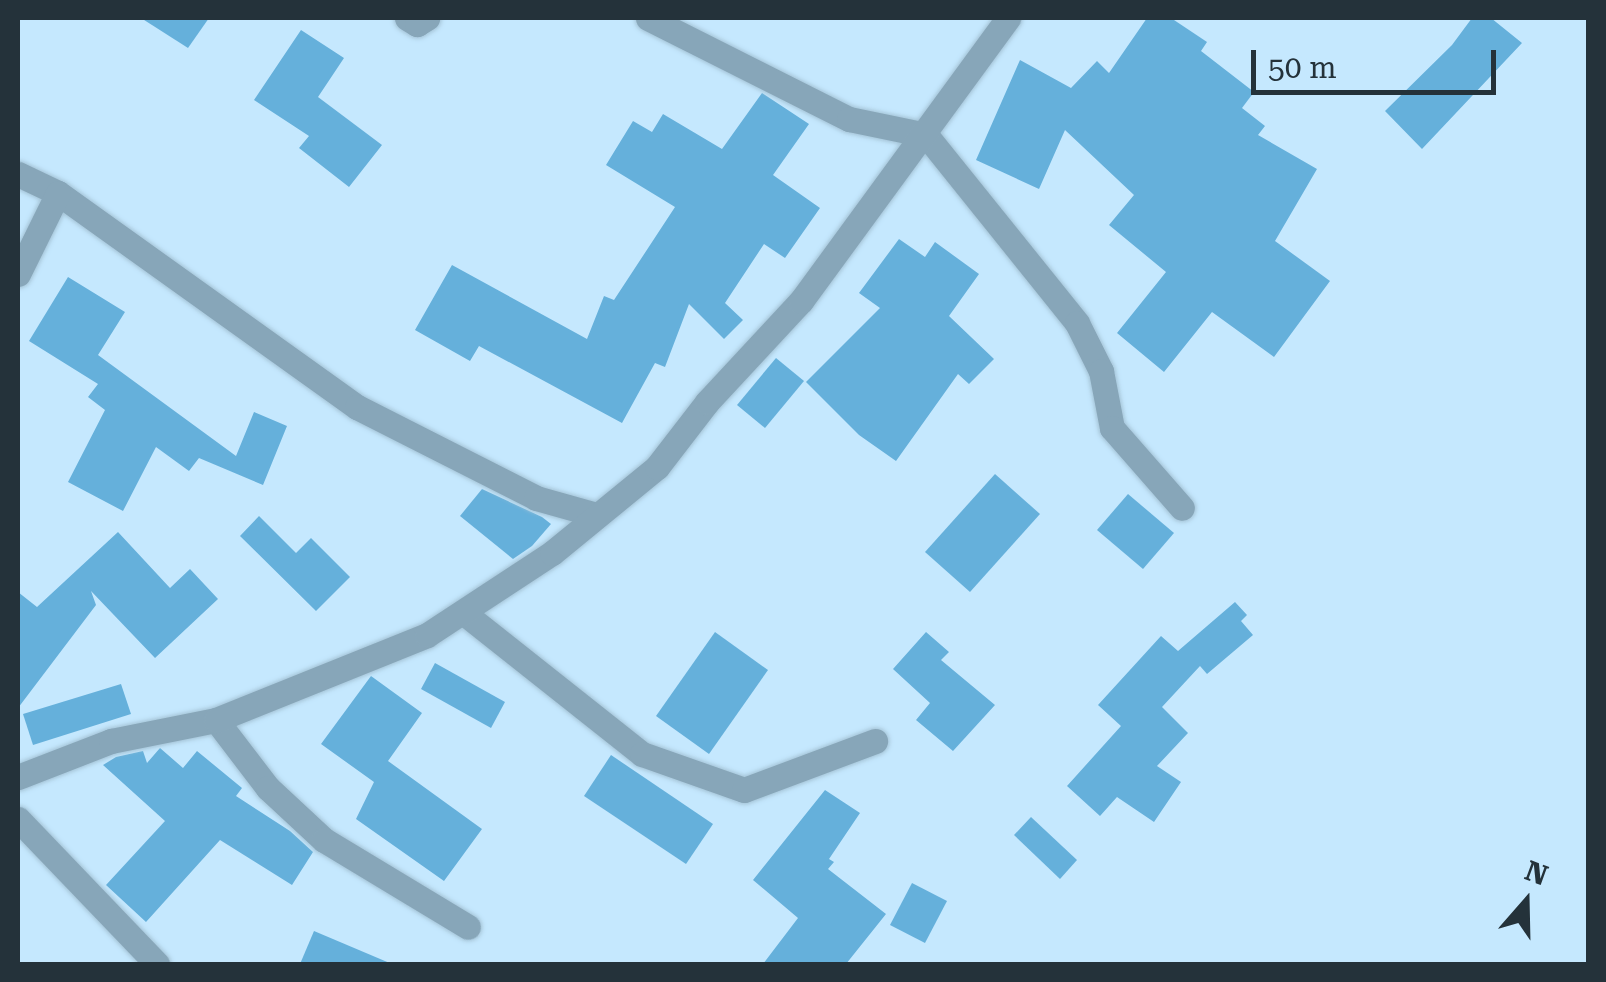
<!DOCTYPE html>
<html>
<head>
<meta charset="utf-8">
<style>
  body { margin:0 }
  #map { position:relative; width:1606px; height:982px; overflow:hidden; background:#c5e8fe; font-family:"Roboto Serif",serif }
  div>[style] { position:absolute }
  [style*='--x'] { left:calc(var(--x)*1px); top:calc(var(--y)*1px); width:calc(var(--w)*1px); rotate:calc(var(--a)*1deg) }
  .building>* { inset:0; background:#65b0db }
  .roads { filter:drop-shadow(0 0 2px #a5c4d7) drop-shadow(0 0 2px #a5c4d7) }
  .minor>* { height:25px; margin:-12.5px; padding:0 12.5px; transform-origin:12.5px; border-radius:12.5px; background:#87a6b9 }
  span { translate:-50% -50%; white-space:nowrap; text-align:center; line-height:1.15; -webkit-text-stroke:10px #c5e8fe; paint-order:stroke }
  .frame { position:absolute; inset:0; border:20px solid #24323a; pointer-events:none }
  .north { position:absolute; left:1476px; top:852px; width:100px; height:100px; -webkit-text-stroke:8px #c5e8fe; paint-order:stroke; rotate:20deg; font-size:28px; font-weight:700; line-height:40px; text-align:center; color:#24323a }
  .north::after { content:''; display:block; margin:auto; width:35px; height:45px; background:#24323a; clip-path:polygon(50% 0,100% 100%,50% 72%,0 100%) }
  .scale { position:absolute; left:1251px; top:50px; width:245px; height:45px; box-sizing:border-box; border:5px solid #24323a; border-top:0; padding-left:12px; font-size:30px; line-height:35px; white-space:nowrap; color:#24323a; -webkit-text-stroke:8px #c5e8fe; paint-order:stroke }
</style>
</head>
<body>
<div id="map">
  <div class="building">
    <i style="clip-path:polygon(141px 18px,209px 18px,188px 48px)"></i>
    <i style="clip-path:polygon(1147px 18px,1171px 18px,1207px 42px,1201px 51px,1254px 92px,1242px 108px,1265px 126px,1258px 135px,1317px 169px,1275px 241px,1330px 281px,1274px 357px,1212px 312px,1164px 372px,1117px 333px,1166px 272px,1109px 225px,1134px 195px,1065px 130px,1039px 189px,976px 160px,1020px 60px,1071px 88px,1097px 61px,1109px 73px)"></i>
    <i style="clip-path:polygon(1472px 18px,1491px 18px,1522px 43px,1422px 149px,1385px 111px,1452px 45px)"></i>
    <i style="clip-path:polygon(301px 30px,344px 58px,318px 97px,382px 145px,349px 187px,299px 148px,309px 136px,254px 100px)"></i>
    <i style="clip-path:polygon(762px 93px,809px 124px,773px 175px,820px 208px,785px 258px,764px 244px,725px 303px,743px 320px,724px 339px,689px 304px,665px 367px,655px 363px,622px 423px,479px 346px,470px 361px,415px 330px,452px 265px,587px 339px,604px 296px,614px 300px,675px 207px,606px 165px,633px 121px,652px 132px,663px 114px,722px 149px)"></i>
    <i style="clip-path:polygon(899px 239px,925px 257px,935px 242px,979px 274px,949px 316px,994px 359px,969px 384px,958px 374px,896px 461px,859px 435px,806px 382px,880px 308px,859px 293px)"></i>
    <i style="clip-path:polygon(68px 277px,125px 312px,98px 355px,236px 456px,254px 412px,287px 426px,263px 485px,199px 458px,189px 471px,156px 447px,123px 511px,68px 482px,105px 410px,88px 397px,98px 384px,29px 341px)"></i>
    <i style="clip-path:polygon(776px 358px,804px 381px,765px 428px,737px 405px)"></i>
    <i style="clip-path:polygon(995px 474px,1040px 514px,970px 592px,925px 552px)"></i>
    <i style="clip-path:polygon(482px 489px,542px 517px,551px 524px,532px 546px,513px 559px,460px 516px)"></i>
    <i style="clip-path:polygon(1128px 494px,1174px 533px,1143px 569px,1097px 530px)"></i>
    <i style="clip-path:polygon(259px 516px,296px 553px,311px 538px,350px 577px,316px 611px,240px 536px)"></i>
    <i style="clip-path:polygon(118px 532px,170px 588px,190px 569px,218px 599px,155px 658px,91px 591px,96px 605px,18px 708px,18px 592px,37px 607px)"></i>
    <i style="clip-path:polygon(1235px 602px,1247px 615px,1241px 621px,1253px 635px,1207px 674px,1200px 666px,1162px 707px,1188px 733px,1157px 766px,1181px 782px,1154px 822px,1117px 797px,1100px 816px,1067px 786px,1121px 726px,1098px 705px,1161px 636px,1178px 651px)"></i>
    <i style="clip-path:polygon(715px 632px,768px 670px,709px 754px,656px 716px)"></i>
    <i style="clip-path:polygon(926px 632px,949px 652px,941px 660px,995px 705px,953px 751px,916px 720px,930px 703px,893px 669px)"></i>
    <i style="clip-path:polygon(435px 663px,505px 702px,491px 728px,421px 689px)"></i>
    <i style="clip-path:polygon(371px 676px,422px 713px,388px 761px,482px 829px,444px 881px,356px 819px,374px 782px,321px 744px)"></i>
    <i style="clip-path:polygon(121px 684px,131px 714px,33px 745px,23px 714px)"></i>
    <i style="clip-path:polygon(160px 748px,183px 768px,197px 751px,242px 788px,236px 796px,290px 831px,313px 852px,292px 885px,220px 840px,146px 922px,106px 885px,165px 821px,103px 765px,116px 757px,143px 751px,147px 763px)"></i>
    <i style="clip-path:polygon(611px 755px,713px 824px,686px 864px,584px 796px)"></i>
    <i style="clip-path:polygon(825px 790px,860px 813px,829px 859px,834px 862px,828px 869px,886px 914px,846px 964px,763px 964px,798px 918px,753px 880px)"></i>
    <i style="clip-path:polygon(1031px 817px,1077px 860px,1060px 879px,1014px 835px)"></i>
    <i style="clip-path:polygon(912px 883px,947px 901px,925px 943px,890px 925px)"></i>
    <i style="clip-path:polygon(314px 931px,392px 964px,300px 964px)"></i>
  </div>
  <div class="roads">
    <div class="minor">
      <i style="--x:407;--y:18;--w:12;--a:31"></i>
      <i style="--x:417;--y:24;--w:12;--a:-31"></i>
      <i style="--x:648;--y:18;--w:225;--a:26.7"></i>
      <i style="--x:849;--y:119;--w:79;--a:11.7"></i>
      <i style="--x:926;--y:135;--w:241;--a:51.2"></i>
      <i style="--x:1077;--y:323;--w:54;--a:63.4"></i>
      <i style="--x:1101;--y:371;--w:58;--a:79.1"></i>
      <i style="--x:1112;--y:428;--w:106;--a:48.8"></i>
      <i style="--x:18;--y:174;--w:44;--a:25.4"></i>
      <i style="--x:58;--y:193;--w:368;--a:35.6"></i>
      <i style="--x:357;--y:407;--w:201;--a:26.9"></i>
      <i style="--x:536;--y:498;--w:63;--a:15.6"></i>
      <i style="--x:18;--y:274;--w:90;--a:-63.7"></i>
      <i style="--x:464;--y:613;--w:227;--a:38.4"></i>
      <i style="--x:642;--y:754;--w:108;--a:19.4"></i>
      <i style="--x:744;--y:790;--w:140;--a:-20.5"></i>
      <i style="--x:216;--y:720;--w:86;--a:52.6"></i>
      <i style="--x:268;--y:788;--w:76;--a:42.9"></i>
      <i style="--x:324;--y:840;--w:168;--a:31.1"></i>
      <i style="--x:18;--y:777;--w:100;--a:-21.2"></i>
      <i style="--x:111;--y:741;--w:107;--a:-11.3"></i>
      <i style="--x:216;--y:720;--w:227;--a:-21.9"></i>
      <i style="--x:427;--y:635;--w:149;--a:-33.3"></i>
      <i style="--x:552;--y:553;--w:136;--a:-39.3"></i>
      <i style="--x:657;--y:467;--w:82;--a:-52.4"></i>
      <i style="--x:707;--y:402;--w:138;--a:-47.1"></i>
      <i style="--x:801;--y:301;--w:351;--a:-53.8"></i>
      <i style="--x:18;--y:819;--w:201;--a:46.2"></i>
    </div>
  </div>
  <div class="frame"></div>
  <div class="north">N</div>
  <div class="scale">50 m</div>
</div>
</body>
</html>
